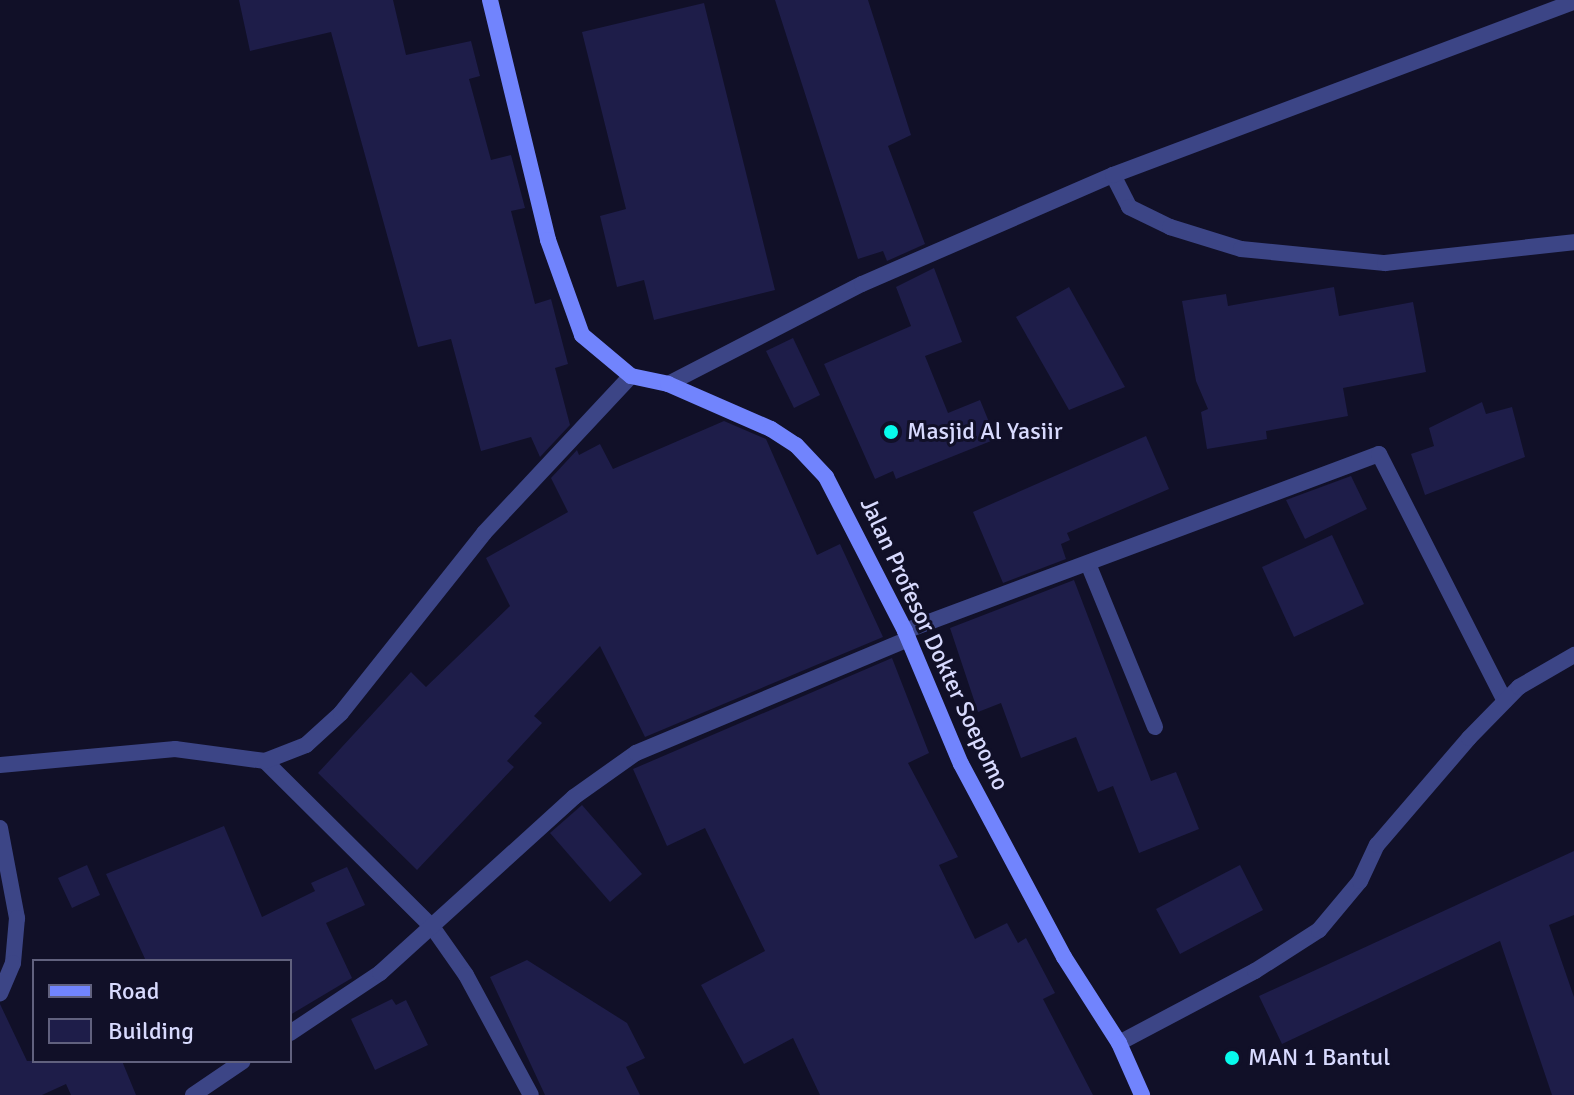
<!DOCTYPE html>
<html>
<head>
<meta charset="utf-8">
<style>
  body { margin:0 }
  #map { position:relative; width:1574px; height:1095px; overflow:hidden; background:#111028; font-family:Signika,sans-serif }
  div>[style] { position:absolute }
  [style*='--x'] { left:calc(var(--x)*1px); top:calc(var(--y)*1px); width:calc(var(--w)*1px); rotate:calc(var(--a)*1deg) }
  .building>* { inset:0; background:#1e1d49 }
  .street>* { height:16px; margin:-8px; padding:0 8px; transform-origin:8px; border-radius:8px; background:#3c4586 }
  .secondary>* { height:16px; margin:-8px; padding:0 8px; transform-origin:8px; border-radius:8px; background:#7184fd }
  .dots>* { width:22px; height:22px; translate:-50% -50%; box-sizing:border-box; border:4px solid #111028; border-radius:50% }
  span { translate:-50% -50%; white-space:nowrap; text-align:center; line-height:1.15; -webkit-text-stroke:6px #111028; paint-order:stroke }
  .poi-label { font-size:24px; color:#d8dafe }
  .left { translate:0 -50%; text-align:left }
  .street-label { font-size:24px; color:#d8dafe }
  .legend { position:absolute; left:32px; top:959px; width:260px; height:104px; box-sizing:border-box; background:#111028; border:2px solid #61617e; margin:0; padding:10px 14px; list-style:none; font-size:24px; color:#d8dafe }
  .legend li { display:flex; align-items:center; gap:16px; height:40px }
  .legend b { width:40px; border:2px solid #61617e }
</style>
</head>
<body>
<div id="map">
  <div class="building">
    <i style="clip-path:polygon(239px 0,393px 0,406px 55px,471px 41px,480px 76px,469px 79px,491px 160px,511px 155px,525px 208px,511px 211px,535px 304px,551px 299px,568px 364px,555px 368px,570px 425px,540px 457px,531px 437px,481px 451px,451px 339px,418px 347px,331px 32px,250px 51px)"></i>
    <i style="clip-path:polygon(775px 0,868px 0,911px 135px,888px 146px,925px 244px,887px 261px,883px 251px,858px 259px)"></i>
    <i style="clip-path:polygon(704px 3px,775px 290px,654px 320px,644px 280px,617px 287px,600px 216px,626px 209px,582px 32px)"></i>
    <i style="clip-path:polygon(934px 268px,962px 342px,925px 356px,948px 413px,980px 400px,996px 439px,896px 479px,893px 471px,875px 479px,824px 364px,911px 326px,896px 287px)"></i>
    <i style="clip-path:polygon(1069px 287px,1125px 387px,1069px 410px,1016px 317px)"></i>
    <i style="clip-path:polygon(1334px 287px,1339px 316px,1413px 302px,1426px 372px,1343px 388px,1348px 416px,1266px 431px,1267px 439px,1207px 449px,1201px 412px,1208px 409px,1196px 381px,1182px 301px,1226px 294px,1228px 306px)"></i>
    <i style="clip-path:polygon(793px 338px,820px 395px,794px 408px,766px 351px)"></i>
    <i style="clip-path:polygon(1482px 402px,1486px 414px,1512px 407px,1525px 457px,1425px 495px,1411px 454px,1434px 446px,1429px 428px)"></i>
    <i style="clip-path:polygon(724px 421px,766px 439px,817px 555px,840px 544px,883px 637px,645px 737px,600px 646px,534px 716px,542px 723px,507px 761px,514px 767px,417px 870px,318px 773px,411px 672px,426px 687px,510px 606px,486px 558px,568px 512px,551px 478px,577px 450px,579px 455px,600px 444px,613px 469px)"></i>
    <i style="clip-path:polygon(1146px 436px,1169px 489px,1067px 533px,1070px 540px,1061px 544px,1066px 559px,1003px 583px,973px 512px)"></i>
    <i style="clip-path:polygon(1351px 476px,1367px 509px,1305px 539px,1286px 500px)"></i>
    <i style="clip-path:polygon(1332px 535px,1364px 604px,1294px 637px,1262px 567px)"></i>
    <i style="clip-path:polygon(1074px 580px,1151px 781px,1176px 772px,1199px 829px,1139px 853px,1113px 786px,1098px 792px,1076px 737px,1021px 758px,1001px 703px,978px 712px,950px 628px)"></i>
    <i style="clip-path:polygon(892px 658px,929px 753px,908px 763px,958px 857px,939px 865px,975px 939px,1007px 923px,1018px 943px,1026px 938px,1055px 993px,1043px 999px,1093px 1095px,820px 1095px,793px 1038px,744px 1064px,701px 985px,765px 951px,705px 828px,667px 846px,633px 769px)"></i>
    <i style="clip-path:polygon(582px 805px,642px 874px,610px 902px,550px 833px)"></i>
    <i style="clip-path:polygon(224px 826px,262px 917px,315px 891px,311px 883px,347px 867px,365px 905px,326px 923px,352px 978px,290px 1015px,290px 961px,146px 961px,106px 874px)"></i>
    <i style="clip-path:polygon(1574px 851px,1574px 915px,1549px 925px,1574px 997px,1574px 1095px,1552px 1095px,1500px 941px,1282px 1044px,1259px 996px)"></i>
    <i style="clip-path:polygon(87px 865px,100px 895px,72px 908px,58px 878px)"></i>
    <i style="clip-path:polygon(1240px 865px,1263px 910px,1180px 954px,1156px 909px)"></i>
    <i style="clip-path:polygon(527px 960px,627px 1023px,645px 1058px,626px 1067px,640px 1095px,545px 1095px,490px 977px)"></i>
    <i style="clip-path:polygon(392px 999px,396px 1005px,406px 1000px,428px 1045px,375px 1070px,351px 1019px)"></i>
    <i style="clip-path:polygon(0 1004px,27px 1061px,122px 1061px,136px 1095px,71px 1095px,66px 1084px,42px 1095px,0 1095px)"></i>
  </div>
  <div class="street">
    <i style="--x:1113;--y:175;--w:36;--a:63"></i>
    <i style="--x:1129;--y:207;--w:46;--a:26"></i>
    <i style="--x:1170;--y:227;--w:74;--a:17.2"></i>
    <i style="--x:1241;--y:249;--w:145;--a:5.6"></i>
    <i style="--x:1385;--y:263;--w:190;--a:-6.3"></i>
    <i style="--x:668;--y:384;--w:218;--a:-27.3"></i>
    <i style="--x:862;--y:284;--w:274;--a:-23.5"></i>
    <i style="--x:1113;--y:175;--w:492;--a:-20.6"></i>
    <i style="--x:1089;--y:566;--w:174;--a:67.7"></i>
    <i style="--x:905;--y:631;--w:506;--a:-20.48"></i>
    <i style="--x:1379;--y:454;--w:277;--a:63"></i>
    <i style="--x:265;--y:761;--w:237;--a:44.8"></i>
    <i style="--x:433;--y:928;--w:57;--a:54.9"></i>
    <i style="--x:466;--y:975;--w:136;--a:61.6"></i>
    <i style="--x:0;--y:765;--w:176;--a:-5.2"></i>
    <i style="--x:175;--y:749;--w:91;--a:7.6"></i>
    <i style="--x:265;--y:761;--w:44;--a:-21.3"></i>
    <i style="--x:306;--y:745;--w:47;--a:-42.4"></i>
    <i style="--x:341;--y:713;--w:230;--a:-51.5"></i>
    <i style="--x:484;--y:533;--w:215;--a:-46.9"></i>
    <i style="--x:0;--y:828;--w:92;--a:79.3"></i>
    <i style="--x:17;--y:918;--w:45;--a:95.1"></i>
    <i style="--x:13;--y:963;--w:33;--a:113"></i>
    <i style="--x:290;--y:1033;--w:108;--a:-33.7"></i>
    <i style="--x:380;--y:973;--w:262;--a:-42.2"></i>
    <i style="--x:574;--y:797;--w:76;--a:-35.4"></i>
    <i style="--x:636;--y:753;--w:295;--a:-22.7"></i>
    <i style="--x:1119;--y:1043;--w:154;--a:-27.9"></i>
    <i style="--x:1255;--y:971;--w:76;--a:-32.6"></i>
    <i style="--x:1319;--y:930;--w:64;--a:-50.1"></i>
    <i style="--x:1360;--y:881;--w:40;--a:-65"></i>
    <i style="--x:1377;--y:845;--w:141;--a:-49.3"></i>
    <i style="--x:1469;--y:738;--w:71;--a:-45.6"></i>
    <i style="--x:1519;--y:687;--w:64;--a:-30.2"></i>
    <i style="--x:193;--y:1095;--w:60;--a:-34.2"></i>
  </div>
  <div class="secondary">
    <i style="--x:490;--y:0;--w:247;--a:76.4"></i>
    <i style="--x:548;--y:240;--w:101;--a:70.3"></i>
    <i style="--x:582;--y:335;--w:64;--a:39.9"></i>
    <i style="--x:631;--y:376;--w:38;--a:12"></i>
    <i style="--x:668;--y:384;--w:112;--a:23.6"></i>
    <i style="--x:771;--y:429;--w:30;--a:33"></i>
    <i style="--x:796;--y:445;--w:44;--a:46.8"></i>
    <i style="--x:826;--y:477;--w:173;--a:62.8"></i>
    <i style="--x:905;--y:631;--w:144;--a:67.2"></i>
    <i style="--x:961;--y:764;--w:219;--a:61.9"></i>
    <i style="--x:1064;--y:957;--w:102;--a:57.4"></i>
    <i style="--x:1119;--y:1043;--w:57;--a:66.1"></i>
  </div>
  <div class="dots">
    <i style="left:891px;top:432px;background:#07fbec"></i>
    <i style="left:1232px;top:1058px;background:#07fbec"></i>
  </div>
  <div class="poi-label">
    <span class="left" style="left:907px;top:432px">Masjid Al Yasiir</span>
    <span class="left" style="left:1248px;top:1058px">MAN 1 Bantul</span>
  </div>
  <div class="street-label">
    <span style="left:934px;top:644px;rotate:65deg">Jalan Profesor Dokter Soepomo</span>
  </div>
  <ul class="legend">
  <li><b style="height:10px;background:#7184fd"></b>Road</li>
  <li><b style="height:22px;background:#1e1d49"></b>Building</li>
  </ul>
</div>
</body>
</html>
